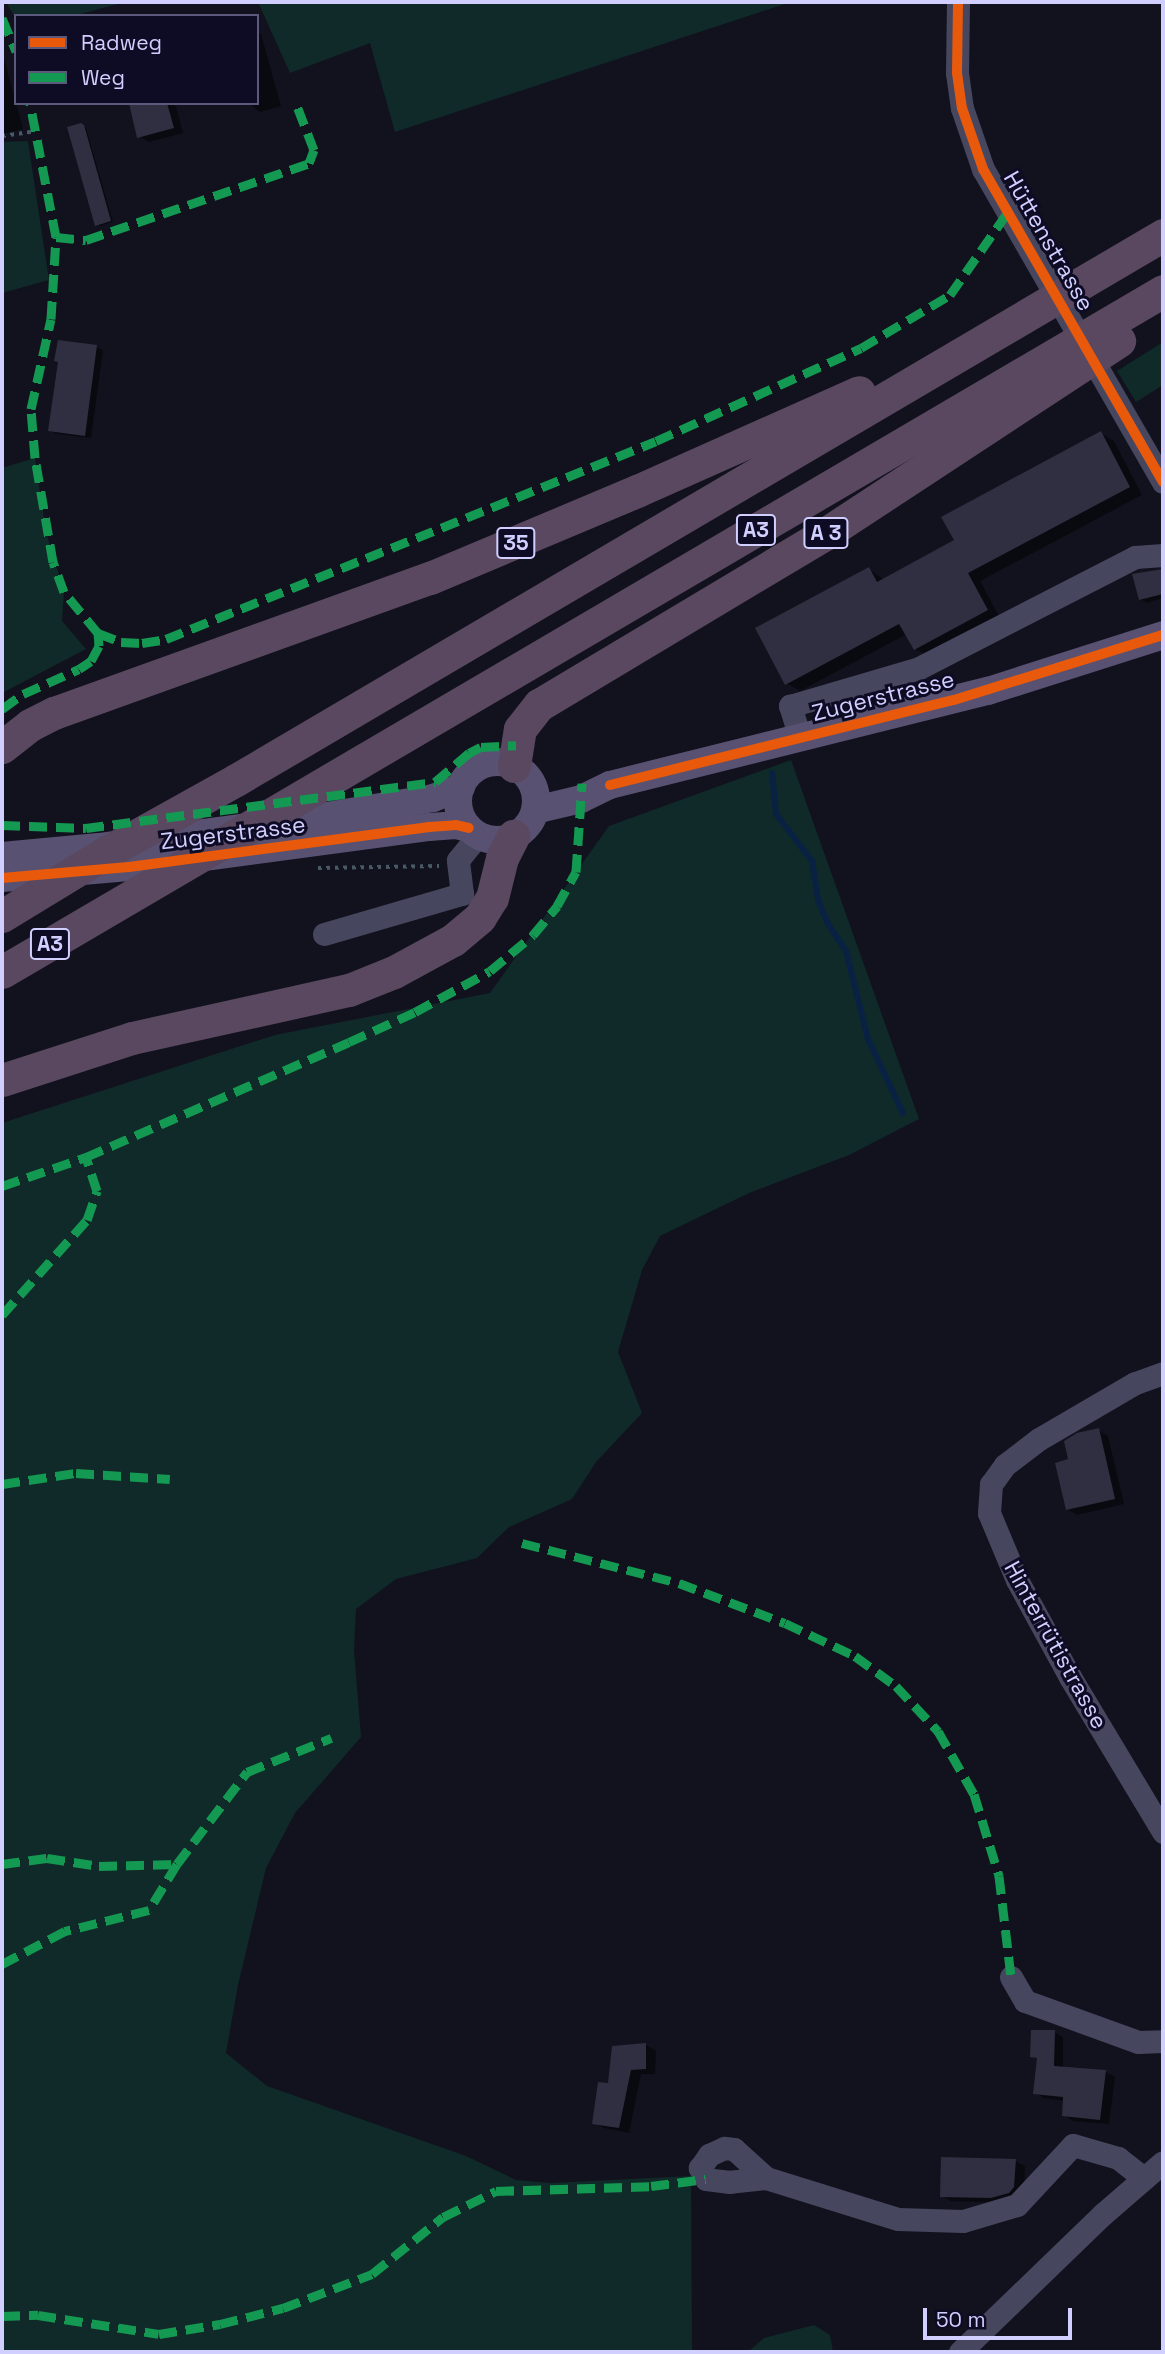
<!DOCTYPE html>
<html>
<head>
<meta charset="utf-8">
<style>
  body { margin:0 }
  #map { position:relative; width:1165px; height:2354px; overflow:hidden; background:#12121e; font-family:"Space Grotesk",sans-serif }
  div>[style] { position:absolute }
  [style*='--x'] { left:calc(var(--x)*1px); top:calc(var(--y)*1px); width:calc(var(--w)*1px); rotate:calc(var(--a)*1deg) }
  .green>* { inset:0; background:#0f2a28 }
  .shadow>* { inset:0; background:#0007 }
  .stream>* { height:6px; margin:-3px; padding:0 3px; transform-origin:3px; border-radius:3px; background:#092243 }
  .building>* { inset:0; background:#302f41 }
  .path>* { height:3.5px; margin-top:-1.75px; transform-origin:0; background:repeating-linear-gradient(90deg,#465965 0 3.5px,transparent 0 8.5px) }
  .minor>* { height:23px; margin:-11.5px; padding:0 11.5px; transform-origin:11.5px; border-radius:11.5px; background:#46475f }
  .major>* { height:28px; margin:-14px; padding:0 14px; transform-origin:14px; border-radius:14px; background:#595171 }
  .major>.ring { margin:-14px; padding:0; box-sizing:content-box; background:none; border:28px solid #595171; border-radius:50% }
  .highway>* { height:33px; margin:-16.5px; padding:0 16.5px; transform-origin:16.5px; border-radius:16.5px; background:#594860 }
  .quiet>* { height:9px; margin-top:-4.5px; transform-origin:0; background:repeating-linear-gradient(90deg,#139951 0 18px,transparent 0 27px) }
  .cycleway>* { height:10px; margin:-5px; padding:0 5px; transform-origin:5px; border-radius:5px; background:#e8590c }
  span { translate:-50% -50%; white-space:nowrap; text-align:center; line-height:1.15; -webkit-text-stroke:6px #0e0c24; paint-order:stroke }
  .shield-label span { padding:2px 5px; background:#0e0c24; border:2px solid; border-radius:5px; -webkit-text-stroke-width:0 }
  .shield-label { font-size:21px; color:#d0cfff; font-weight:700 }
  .street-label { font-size:23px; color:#d0cfff }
  .frame { position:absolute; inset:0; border:4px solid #d0cfff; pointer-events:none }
  .legend { position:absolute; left:14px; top:14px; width:245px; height:91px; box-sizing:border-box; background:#0e0c24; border:2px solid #5c5a7c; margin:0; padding:9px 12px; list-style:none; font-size:21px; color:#d0cfff }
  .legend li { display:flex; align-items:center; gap:14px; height:35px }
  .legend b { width:35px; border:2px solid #5c5a7c }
  .scale { position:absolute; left:923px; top:2308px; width:149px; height:32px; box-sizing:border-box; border:4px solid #d0cfff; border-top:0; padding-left:9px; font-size:21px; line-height:24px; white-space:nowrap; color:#d0cfff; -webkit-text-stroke:5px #0e0c24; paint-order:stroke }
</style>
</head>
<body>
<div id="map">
  <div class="green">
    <i style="clip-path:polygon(6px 2px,125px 2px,73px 16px,16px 16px,16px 19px)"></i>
    <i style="clip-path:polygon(258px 2px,791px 2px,395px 132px,370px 43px,290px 73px)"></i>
    <i style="clip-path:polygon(28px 141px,49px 280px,2px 293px,2px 142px)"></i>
    <i style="clip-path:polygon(1163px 342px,1163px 385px,1136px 402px,1117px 371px)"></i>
    <i style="clip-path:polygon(35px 458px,46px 532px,64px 592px,62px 621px,86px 649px,2px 693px,2px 468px)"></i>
    <i style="clip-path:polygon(791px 760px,919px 1119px,849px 1155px,749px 1193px,660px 1236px,642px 1270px,618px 1352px,642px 1413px,596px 1462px,572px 1499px,509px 1527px,477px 1558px,396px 1579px,356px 1609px,354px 1650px,361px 1737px,295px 1813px,266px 1868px,238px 1985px,226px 2053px,267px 2086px,466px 2156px,516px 2180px,551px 2183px,691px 2176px,692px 2352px,2px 2352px,2px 1123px,275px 1035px,490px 993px,609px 826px)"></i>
    <i style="clip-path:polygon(814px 2325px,830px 2335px,833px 2352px,748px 2352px,764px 2338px)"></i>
  </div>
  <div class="shadow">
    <i style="clip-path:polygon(257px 32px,261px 34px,281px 106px,260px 112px,249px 103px,257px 103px)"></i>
    <i style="clip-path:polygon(2px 51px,23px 129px,2px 134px)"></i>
    <i style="clip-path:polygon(130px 103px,175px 103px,183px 133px,149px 142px,139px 136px)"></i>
    <i style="clip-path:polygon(81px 125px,86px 128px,113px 222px,99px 226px)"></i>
    <i style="clip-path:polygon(96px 347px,103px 350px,91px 438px,57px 434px,50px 430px,60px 363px)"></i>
    <i style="clip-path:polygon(1101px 433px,1114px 441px,1142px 495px,980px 581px,1000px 618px,928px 656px,915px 649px,907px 634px,800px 691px,786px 683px,869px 569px,884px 580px,956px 541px)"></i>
    <i style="clip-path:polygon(1163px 571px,1163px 598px,1147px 603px,1140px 599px,1134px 576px)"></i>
    <i style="clip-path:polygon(1098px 1430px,1108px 1436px,1124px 1504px,1077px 1515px,1067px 1509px,1070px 1461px)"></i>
    <i style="clip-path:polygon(1054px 2032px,1063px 2037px,1063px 2069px,1106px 2072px,1115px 2077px,1109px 2124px,1073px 2121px,1064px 2115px,1065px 2101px,1044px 2098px,1035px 2093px,1039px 2060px,1032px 2056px)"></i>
    <i style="clip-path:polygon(646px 2045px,656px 2051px,655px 2074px,641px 2074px,629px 2133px,604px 2128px,594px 2123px,609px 2085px)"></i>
    <i style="clip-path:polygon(1015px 2161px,1025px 2166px,1024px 2193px,1001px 2203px,951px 2201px,942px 2196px)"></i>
  </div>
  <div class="stream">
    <i style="--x:772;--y:773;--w:41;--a:84.4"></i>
    <i style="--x:776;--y:814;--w:59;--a:52.5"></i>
    <i style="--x:812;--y:861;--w:39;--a:81"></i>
    <i style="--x:818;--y:900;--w:26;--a:67"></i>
    <i style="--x:828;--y:924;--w:32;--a:56"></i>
    <i style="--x:846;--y:951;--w:91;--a:76"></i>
    <i style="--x:868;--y:1039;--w:82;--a:64.7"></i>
  </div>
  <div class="building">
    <i style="clip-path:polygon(129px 103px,167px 103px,174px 128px,137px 138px)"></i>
    <i style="clip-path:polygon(81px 123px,84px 125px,111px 221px,95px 226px,67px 127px)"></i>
    <i style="clip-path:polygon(58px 340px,97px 345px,85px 436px,48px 431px,58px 362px,54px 361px)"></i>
    <i style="clip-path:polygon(1101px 431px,1130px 487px,968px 573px,988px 610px,914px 650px,899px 624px,785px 685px,755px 628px,869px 567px,877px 582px,954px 540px,941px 517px)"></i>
    <i style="clip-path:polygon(1163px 569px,1163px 594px,1139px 600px,1132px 574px)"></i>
    <i style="clip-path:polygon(1099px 1428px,1115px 1499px,1066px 1510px,1055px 1463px,1068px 1459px,1064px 1441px,1077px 1433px)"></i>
    <i style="clip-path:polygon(1031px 2030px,1055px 2030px,1054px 2066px,1106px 2070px,1100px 2120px,1062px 2116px,1063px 2097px,1033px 2094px,1037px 2058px,1030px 2057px)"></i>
    <i style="clip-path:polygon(646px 2043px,646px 2069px,631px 2070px,619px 2128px,592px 2124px,598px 2082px,608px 2083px,612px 2046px)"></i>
    <i style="clip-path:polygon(941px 2157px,1016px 2159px,1014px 2187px,1009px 2193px,991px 2198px,940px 2197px)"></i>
  </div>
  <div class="path">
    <i style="--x:2;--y:136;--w:34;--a:-8"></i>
    <i style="--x:318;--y:868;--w:121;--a:-0.9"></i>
  </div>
  <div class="minor">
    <i style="--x:958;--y:2;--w:71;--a:90.8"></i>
    <i style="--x:957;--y:73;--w:35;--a:82"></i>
    <i style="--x:962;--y:108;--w:65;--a:71"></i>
    <i style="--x:983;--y:169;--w:361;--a:60.1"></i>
    <i style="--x:800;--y:738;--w:34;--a:-107"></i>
    <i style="--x:790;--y:706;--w:134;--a:-16.4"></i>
    <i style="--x:919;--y:668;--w:243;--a:-27.2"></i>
    <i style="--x:1135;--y:557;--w:28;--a:-4"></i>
    <i style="--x:324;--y:934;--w:144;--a:-16.2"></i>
    <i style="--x:462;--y:894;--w:34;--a:-97"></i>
    <i style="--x:458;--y:860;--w:32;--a:-51"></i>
    <i style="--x:1163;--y:1373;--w:30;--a:160"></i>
    <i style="--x:1135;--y:1383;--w:111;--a:149.7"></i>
    <i style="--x:1039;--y:1439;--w:43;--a:142.6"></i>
    <i style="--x:1005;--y:1465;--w:24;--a:126"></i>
    <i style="--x:991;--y:1484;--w:29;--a:94"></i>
    <i style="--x:989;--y:1513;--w:73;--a:67.3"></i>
    <i style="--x:1017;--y:1580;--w:111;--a:61.3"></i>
    <i style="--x:1070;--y:1677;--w:181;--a:59"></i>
    <i style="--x:1011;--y:1977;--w:28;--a:60"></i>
    <i style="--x:1025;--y:2001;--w:120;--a:19.9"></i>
    <i style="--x:1138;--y:2042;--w:25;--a:-2"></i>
    <i style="--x:766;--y:2178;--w:36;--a:174"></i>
    <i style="--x:730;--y:2182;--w:24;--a:-173"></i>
    <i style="--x:706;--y:2179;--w:13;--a:-119"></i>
    <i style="--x:700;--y:2168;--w:16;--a:-55"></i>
    <i style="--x:709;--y:2155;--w:17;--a:-25"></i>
    <i style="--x:724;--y:2148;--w:10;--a:6"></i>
    <i style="--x:734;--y:2149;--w:43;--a:42.2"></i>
    <i style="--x:766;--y:2178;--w:138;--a:17.3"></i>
    <i style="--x:898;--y:2219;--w:65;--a:1.8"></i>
    <i style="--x:963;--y:2221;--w:56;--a:-16.5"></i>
    <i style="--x:1017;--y:2205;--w:82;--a:-47"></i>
    <i style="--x:1073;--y:2145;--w:47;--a:16.1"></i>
    <i style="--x:1118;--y:2158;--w:33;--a:38"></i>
    <i style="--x:960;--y:2352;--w:199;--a:-44"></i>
    <i style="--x:1103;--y:2214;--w:79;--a:-40.9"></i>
  </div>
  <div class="major">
    <i class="ring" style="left:458px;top:762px;width:50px;height:50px"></i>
    <i style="--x:535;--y:810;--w:47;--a:-13.4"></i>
    <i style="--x:581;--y:799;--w:32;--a:-26"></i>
    <i style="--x:610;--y:785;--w:390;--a:-14"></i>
    <i style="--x:988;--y:691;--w:184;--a:-17.7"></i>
    <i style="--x:2;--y:856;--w:97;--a:-5.3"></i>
    <i style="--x:99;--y:847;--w:224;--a:-7.7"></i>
    <i style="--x:321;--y:817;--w:114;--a:-9.6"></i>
    <i style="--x:433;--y:798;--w:30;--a:-21"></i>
    <i style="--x:2;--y:878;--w:127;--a:-5"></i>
    <i style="--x:129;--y:867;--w:303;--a:-7.6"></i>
    <i style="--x:429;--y:827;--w:27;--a:-4"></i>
    <i style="--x:456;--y:825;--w:13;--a:13"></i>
  </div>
  <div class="highway">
    <i style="--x:2;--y:747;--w:36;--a:-38"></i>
    <i style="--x:30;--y:725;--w:27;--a:-27"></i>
    <i style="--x:54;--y:713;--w:400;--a:-19.8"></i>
    <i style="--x:430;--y:578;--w:225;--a:-22.8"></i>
    <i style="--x:637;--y:491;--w:243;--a:-24"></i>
    <i style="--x:514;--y:766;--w:37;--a:-81"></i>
    <i style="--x:520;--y:729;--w:31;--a:-52"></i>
    <i style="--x:539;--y:705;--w:333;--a:-30.9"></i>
    <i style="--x:825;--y:534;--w:352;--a:-33.3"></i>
    <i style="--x:2;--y:916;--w:123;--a:-31.4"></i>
    <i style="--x:107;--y:852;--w:148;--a:-29.2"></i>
    <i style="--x:236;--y:780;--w:1075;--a:-30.45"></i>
    <i style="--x:2;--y:972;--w:1346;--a:-30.39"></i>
    <i style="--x:2;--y:1080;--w:137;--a:-17.9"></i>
    <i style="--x:132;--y:1038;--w:222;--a:-12.5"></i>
    <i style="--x:349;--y:990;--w:48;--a:-21.8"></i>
    <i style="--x:394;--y:972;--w:67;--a:-28.5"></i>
    <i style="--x:453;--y:940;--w:35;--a:-40"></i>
    <i style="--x:480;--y:917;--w:22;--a:-58"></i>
    <i style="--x:492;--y:898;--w:41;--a:-76"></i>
    <i style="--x:502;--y:858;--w:25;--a:-63"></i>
  </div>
  <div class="quiet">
    <i style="--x:2;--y:18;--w:36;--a:67"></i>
    <i style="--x:56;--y:237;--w:30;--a:6"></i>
    <i style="--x:86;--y:240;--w:236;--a:-19"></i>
    <i style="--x:309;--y:163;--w:14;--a:-69"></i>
    <i style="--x:314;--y:150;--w:47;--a:-111.1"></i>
    <i style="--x:98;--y:633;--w:25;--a:21"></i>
    <i style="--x:121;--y:642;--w:21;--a:3"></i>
    <i style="--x:142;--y:643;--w:24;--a:-9"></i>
    <i style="--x:166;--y:639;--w:528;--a:-22"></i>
    <i style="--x:656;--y:441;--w:225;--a:-24.4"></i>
    <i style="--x:861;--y:348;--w:104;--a:-30.8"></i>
    <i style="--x:950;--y:295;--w:101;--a:-55.1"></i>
    <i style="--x:2;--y:709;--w:26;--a:-36"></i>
    <i style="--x:23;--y:694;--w:61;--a:-24.1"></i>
    <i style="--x:79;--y:669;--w:14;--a:-34"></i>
    <i style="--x:91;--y:661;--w:17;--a:-62"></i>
    <i style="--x:99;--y:646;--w:13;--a:-94"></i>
    <i style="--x:98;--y:633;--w:53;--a:-129.7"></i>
    <i style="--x:64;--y:592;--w:32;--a:-110"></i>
    <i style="--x:53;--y:562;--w:106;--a:-99.8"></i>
    <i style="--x:35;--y:458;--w:49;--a:-94.7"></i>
    <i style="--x:31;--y:409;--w:92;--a:-77.5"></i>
    <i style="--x:51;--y:319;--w:82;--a:-86.5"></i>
    <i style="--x:56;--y:237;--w:136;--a:-101"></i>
    <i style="--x:2;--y:825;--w:84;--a:2"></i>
    <i style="--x:86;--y:828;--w:352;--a:-7.5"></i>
    <i style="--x:435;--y:782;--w:45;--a:-40.5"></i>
    <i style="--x:469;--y:753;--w:13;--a:-27"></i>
    <i style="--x:481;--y:747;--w:35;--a:-3"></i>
    <i style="--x:2;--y:1186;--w:89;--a:-19"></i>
    <i style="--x:86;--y:1157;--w:287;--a:-23.6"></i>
    <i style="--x:349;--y:1042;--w:72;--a:-24.4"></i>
    <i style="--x:415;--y:1012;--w:85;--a:-28.7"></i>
    <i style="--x:490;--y:971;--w:56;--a:-39.9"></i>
    <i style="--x:533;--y:935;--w:38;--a:-50"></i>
    <i style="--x:557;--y:906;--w:39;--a:-61"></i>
    <i style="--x:576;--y:872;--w:89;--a:-86.1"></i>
    <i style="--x:2;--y:1315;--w:127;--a:-48.2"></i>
    <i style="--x:87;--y:1220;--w:31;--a:-71"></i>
    <i style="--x:97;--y:1191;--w:36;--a:-108"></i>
    <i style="--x:2;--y:1484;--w:75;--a:-8.5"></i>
    <i style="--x:76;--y:1473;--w:94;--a:3.7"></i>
    <i style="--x:522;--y:1543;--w:162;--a:14.3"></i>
    <i style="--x:679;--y:1583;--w:113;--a:20.7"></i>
    <i style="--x:785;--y:1623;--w:77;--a:25.2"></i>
    <i style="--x:855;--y:1656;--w:51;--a:36.2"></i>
    <i style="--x:896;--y:1686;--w:62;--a:47"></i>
    <i style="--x:938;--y:1731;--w:73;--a:60.3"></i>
    <i style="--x:974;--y:1794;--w:86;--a:73"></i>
    <i style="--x:999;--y:1876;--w:102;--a:83.2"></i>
    <i style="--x:2;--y:1864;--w:45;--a:-7.6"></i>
    <i style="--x:47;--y:1858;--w:53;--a:8.7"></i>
    <i style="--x:99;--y:1866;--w:78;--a:-1.5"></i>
    <i style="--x:177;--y:1864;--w:54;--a:121.3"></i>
    <i style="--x:149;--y:1910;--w:87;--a:166"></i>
    <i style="--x:65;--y:1931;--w:71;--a:152.4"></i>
    <i style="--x:177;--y:1864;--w:116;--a:-52.7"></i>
    <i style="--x:247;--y:1772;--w:91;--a:-22"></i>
    <i style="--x:2;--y:2316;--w:36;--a:-2"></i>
    <i style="--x:38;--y:2315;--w:122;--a:8.9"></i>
    <i style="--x:159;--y:2334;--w:62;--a:-9.3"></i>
    <i style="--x:220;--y:2324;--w:65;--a:-14.3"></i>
    <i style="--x:283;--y:2308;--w:95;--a:-20.9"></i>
    <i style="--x:372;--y:2274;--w:91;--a:-38.8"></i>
    <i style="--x:443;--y:2217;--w:59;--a:-26.1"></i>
    <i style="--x:496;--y:2191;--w:155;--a:-1.8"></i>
    <i style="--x:651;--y:2186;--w:55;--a:-7.3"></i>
  </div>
  <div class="cycleway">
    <i style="--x:958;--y:2;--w:71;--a:90.8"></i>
    <i style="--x:957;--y:73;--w:35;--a:82"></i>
    <i style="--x:962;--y:108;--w:65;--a:71"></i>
    <i style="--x:983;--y:169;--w:361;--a:60.1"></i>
    <i style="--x:610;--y:785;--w:354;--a:-13.9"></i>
    <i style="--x:954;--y:700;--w:219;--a:-17.3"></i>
    <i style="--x:2;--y:878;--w:127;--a:-5"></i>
    <i style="--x:129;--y:867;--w:303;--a:-7.6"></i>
    <i style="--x:429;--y:827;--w:27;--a:-4"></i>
    <i style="--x:456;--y:825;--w:13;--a:13"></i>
  </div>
  <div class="shield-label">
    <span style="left:756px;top:530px">A3</span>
    <span style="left:826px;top:533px">A 3</span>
    <span style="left:516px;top:543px">35</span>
    <span style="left:50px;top:944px">A3</span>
  </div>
  <div class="street-label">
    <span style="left:1049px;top:241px;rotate:60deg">Hüttenstrasse</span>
    <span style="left:883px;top:696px;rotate:-14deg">Zugerstrasse</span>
    <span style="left:233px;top:833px;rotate:-7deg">Zugerstrasse</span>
    <span style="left:1056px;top:1645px;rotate:61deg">Hinterrütistrasse</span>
  </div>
  <div class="frame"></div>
  <ul class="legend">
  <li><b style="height:9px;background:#e8590c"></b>Radweg</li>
  <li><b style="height:9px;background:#139951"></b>Weg</li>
  </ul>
  <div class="scale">50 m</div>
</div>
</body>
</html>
